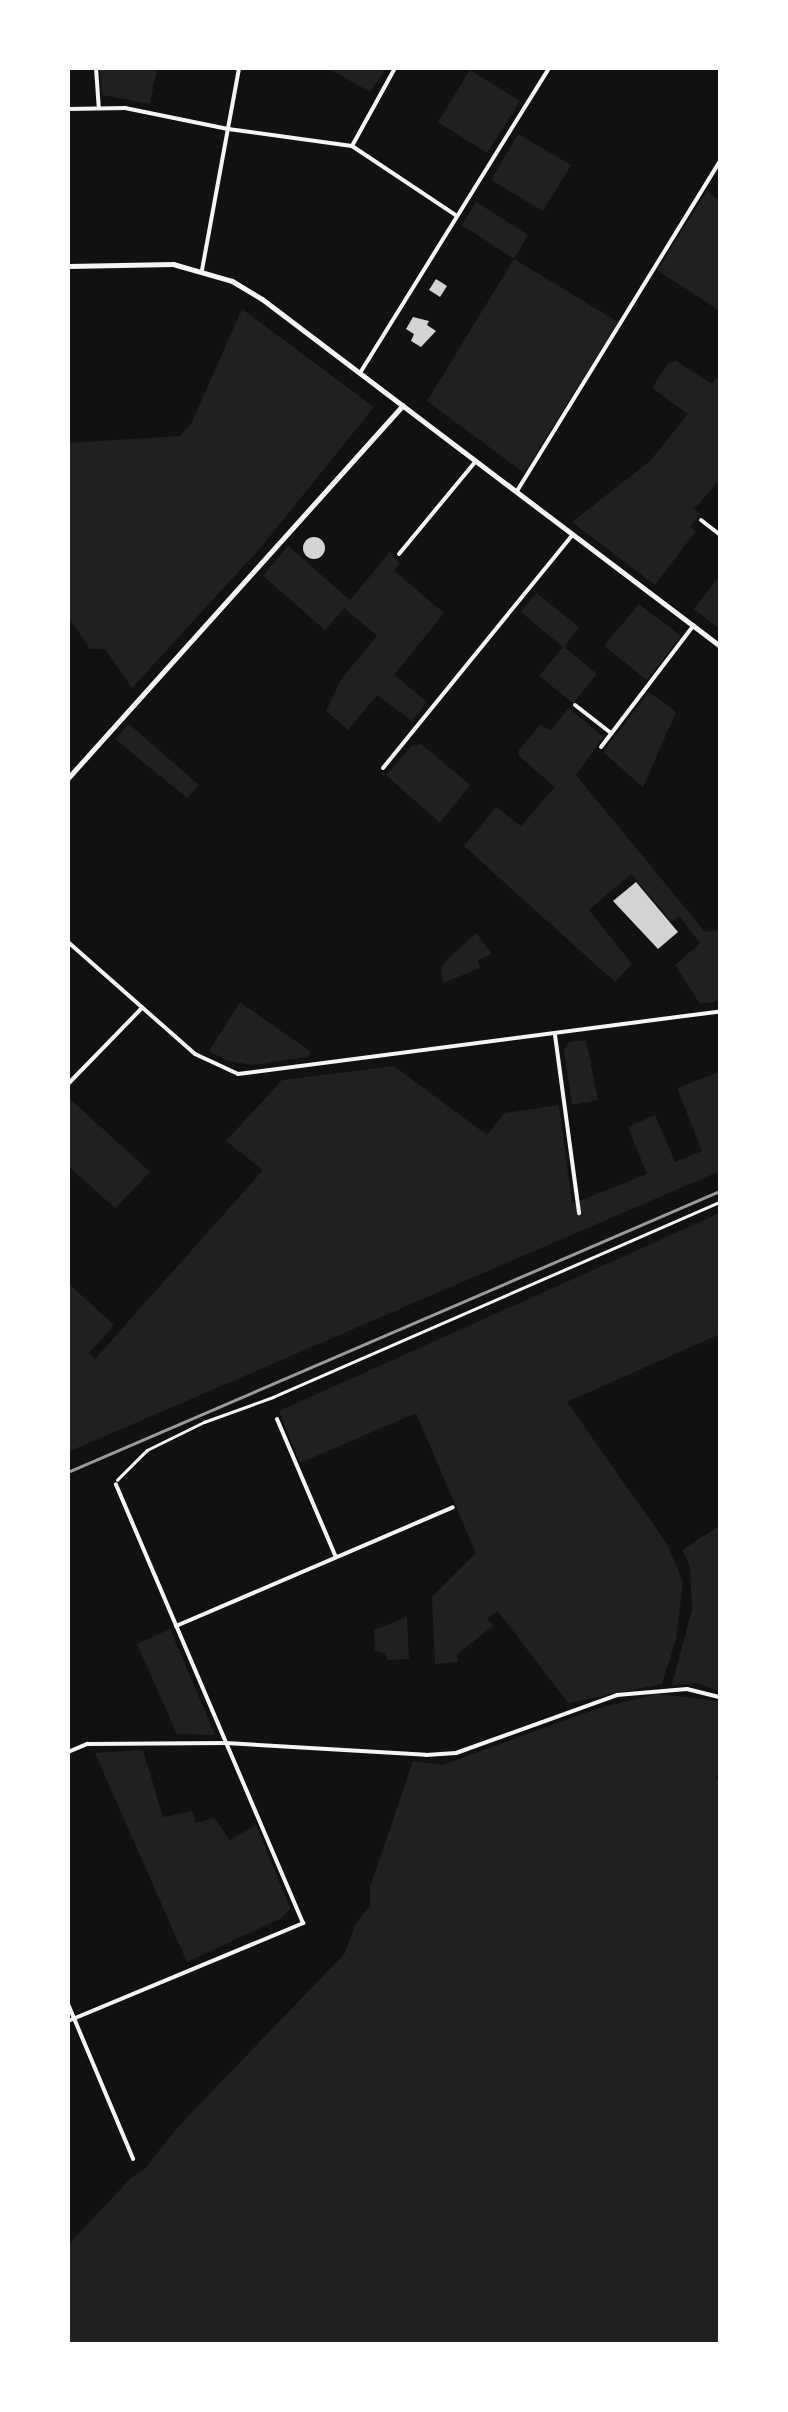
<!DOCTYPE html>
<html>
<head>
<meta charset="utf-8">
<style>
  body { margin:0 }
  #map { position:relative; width:788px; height:2412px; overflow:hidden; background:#111; font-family:Overpass,sans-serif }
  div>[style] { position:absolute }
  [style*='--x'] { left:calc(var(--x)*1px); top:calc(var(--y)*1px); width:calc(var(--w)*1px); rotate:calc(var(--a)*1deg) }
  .green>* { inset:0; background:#202020 }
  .building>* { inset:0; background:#d3d3d3 }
  .round { border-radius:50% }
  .path>* { height:2.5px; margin:-1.25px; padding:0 1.25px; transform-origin:1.25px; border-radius:1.25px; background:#f5f5f5 }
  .minor>* { height:4px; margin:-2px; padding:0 2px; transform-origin:2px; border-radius:2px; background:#f5f5f5 }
  .tertiary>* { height:5px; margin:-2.5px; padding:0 2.5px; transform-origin:2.5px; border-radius:2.5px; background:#f5f5f5 }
  .rail>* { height:2.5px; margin:-1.25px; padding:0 1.25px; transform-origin:1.25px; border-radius:1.25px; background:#9a9a9a }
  span { translate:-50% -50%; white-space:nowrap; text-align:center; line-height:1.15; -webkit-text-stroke:9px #fff; paint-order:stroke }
  .frame { position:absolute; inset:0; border:70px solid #fff; pointer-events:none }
</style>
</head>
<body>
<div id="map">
  <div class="green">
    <i style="clip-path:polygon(100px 68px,157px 68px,150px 104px,102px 95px)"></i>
    <i style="clip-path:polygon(327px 68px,386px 68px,370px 92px)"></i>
    <i style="clip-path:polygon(470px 70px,520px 101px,487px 153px,438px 122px)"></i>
    <i style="clip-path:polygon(518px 134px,571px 165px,543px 211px,491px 180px)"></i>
    <i style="clip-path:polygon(707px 191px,720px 201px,720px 311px,657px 270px)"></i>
    <i style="clip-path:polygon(476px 202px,528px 235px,514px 259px,618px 322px,524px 473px,427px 401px,514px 259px,462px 225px)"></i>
    <i style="clip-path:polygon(242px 309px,374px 407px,262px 546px,132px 688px,105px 649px,90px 649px,68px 616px,68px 443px,180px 436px,191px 424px)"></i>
    <i style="clip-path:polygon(676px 361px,712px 384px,720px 374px,720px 479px,694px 509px,700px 514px,690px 527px,696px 531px,655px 585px,572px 522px,650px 461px,688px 414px,652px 388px,668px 363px)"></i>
    <i style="clip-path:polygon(288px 546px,350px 600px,390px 552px,399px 563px,394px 571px,444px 613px,394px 675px,427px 702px,412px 721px,377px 695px,348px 730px,326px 711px,342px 678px,377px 636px,344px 608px,325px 630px,263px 576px)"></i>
    <i style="clip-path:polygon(720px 575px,720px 629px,694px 609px)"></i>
    <i style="clip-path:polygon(536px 593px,579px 627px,564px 647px,597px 674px,573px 703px,539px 676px,563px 647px,521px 612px)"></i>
    <i style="clip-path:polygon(639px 604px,681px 636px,647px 680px,604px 646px)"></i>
    <i style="clip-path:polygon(649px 692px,676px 712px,643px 787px,603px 752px)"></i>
    <i style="clip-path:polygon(569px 708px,603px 737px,576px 775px,705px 932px,720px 930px,720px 1001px,700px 1004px,675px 965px,700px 943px,679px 916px,672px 922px,631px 874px,589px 910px,632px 964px,615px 982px,464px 846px,496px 807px,521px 826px,555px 787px,519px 756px,519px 750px,541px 724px,550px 731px)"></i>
    <i style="clip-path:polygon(129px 724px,199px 785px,187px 798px,115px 739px)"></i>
    <i style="clip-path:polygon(421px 744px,470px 785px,440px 823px,386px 775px,412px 746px)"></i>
    <i style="clip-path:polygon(476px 933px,492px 954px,478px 960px,480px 968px,443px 983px,441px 969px,446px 961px)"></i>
    <i style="clip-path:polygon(240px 1002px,274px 1026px,311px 1052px,307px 1057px,252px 1065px,228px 1061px,209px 1051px)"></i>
    <i style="clip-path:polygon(586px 1040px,598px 1100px,572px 1105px,564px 1050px,569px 1042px)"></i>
    <i style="clip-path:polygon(394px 1066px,487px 1135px,504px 1113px,559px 1105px,572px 1204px,647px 1174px,628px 1127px,655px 1115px,675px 1162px,702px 1151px,677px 1088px,720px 1072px,720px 1171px,68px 1452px,68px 1283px,114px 1325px,89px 1353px,95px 1359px,263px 1170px,226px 1141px,282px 1080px)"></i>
    <i style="clip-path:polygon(68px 1097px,150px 1172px,115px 1208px,68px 1166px)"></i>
    <i style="clip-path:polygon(720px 1213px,720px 1334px,567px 1402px,667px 1544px,683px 1582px,676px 1639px,662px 1684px,568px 1703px,498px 1611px,487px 1618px,493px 1626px,457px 1654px,458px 1662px,435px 1664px,432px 1597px,476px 1553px,416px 1413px,300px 1463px,279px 1411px)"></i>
    <i style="clip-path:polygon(720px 1525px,720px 1691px,697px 1683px,672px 1685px,692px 1609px,690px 1567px,682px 1550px)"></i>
    <i style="clip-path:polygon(407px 1617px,409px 1659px,388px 1660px,384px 1653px,375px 1651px,374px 1630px)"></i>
    <i style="clip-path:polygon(170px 1629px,215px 1735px,177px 1734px,137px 1644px)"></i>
    <i style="clip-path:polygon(657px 1694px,720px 1701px,720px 1773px,716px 1777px,720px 1782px,720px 2344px,68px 2344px,68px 2245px,132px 2177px,144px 2170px,176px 2129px,345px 1953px,355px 1925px,370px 1906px,370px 1887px,413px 1761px,443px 1765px,596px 1709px)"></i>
    <i style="clip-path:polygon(143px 1750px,163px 1817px,192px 1811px,196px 1823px,214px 1818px,230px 1840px,256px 1825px,290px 1908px,282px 1918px,187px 1962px,95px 1753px)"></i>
  </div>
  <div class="building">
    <i style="clip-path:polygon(436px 279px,447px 286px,440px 297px,429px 290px)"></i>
    <i style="clip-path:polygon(413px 317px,429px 321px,427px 325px,436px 331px,421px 347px,411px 341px,414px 334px,406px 329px)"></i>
    <i class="round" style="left:303px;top:537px;width:22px;height:22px"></i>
    <i style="clip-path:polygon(636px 882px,678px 932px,658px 949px,613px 901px)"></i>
  </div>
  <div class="path">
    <i style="--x:117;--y:1480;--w:42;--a:-45"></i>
    <i style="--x:147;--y:1450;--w:64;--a:-26.2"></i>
    <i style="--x:204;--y:1422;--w:73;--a:-19.9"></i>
    <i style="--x:273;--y:1397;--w:488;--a:-23.6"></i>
  </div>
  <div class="minor">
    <i style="--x:96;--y:68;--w:39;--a:86"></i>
    <i style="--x:68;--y:109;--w:57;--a:-1"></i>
    <i style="--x:125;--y:108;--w:105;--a:11.5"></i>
    <i style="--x:228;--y:129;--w:125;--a:7.8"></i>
    <i style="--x:352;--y:146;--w:126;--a:33.7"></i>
    <i style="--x:352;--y:146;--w:89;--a:-61.1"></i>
    <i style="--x:202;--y:270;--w:205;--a:-79.6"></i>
    <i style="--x:360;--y:373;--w:359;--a:-58.2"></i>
    <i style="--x:517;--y:491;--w:387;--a:-58.4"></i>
    <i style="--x:701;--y:520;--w:24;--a:38"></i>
    <i style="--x:399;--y:554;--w:121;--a:-50.4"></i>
    <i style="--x:575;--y:705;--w:46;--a:37.9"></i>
    <i style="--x:601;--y:747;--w:153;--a:-52.7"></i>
    <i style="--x:383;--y:768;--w:301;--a:-50.9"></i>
    <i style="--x:68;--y:942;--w:169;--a:41.4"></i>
    <i style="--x:195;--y:1054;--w:47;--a:24.9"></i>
    <i style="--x:238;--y:1074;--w:486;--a:-7.4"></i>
    <i style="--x:555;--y:1035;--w:180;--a:82.3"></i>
    <i style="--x:68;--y:1084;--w:106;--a:-45.8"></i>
    <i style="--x:277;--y:1419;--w:150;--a:66.9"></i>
    <i style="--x:176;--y:1626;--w:301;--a:-23.2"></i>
    <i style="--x:68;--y:1752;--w:21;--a:-23"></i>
    <i style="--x:87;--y:1744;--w:139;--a:-0.4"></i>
    <i style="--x:226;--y:1743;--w:200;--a:3.4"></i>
    <i style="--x:426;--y:1755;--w:30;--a:-4"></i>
    <i style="--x:456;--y:1753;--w:171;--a:-19.8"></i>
    <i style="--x:617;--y:1695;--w:70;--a:-4.9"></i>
    <i style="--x:687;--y:1689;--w:34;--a:14"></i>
    <i style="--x:68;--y:2004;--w:168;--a:67.2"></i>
    <i style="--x:68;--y:2021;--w:255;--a:-22.6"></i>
    <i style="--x:303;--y:1923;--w:477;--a:-113.1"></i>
  </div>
  <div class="tertiary">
    <i style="--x:68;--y:266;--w:105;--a:-1.1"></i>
    <i style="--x:173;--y:264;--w:61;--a:16.1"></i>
    <i style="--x:232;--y:281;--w:35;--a:31"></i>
    <i style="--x:262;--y:299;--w:575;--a:37.15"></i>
    <i style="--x:68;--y:778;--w:501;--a:-48.07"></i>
  </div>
  <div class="rail">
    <i style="--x:68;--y:1472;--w:710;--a:-23.32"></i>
  </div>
  <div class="frame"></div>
</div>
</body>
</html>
